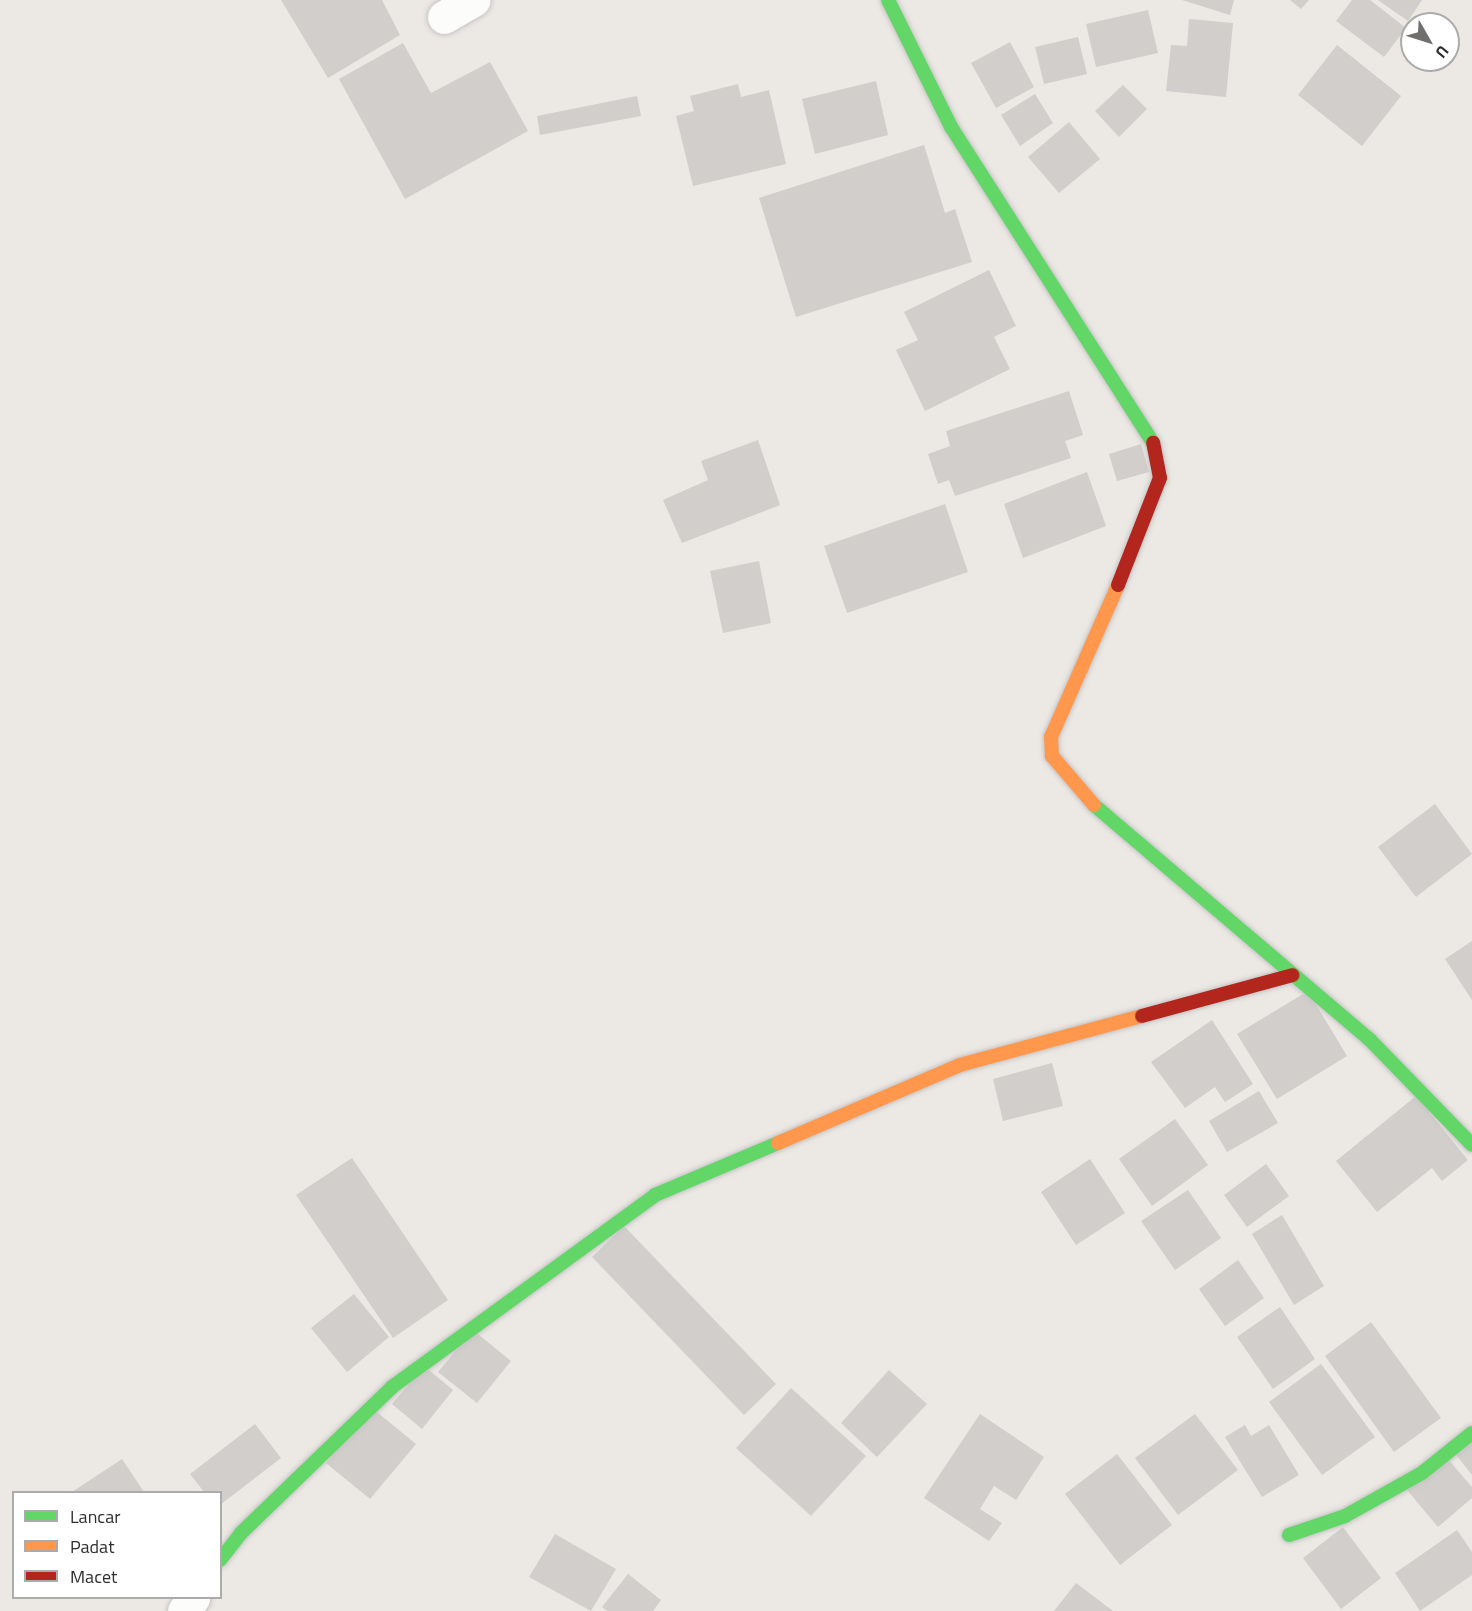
<!DOCTYPE html>
<html>
<head>
<meta charset="utf-8">
<style>
  body { margin:0 }
  #map { position:relative; width:1472px; height:1611px; overflow:hidden; background:#ece8e4; font-family:"Titillium Web",sans-serif }
  div>[style] { position:absolute }
  [style*='--x'] { left:calc(var(--x)*1px); top:calc(var(--y)*1px); width:calc(var(--w)*1px); rotate:calc(var(--a)*1deg) }
  .building>* { inset:0; background:#d1cecb }
  .roads { filter:drop-shadow(0 0 2px #c5c4c5) drop-shadow(0 0 2px #c5c4c5) }
  .street>* { height:33px; margin:-16.5px; padding:0 16.5px; transform-origin:16.5px; border-radius:16.5px; background:#fcfcfb }
  .fast>* { height:14px; margin:-7px; padding:0 7px; transform-origin:7px; border-radius:7px; background:#63d668 }
  .slow>* { height:14px; margin:-7px; padding:0 7px; transform-origin:7px; border-radius:7px; background:#ff974d }
  .jam>* { height:14px; margin:-7px; padding:0 7px; transform-origin:7px; border-radius:7px; background:#b3261e }
  span { translate:-50% -50%; white-space:nowrap; text-align:center; line-height:1.15; -webkit-text-stroke:4.5px #fff; paint-order:stroke }
  .legend { position:absolute; left:12px; top:1491px; width:210px; height:108px; box-sizing:border-box; background:#fff; border:2px solid #ababab; margin:0; padding:8px 10px; list-style:none; font-size:18px; color:#2e2e2e }
  .legend li { display:flex; align-items:center; gap:12px; height:30px }
  .legend b { width:30px; border:2px solid #ababab }
  .north { position:absolute; left:1400px; top:12px; width:60px; height:60px; box-sizing:border-box; background:#fff; border:2px solid #ababab; border-radius:50%; rotate:129deg; font-size:16px; font-weight:700; line-height:24px; text-align:center; color:#2e2e2e }
  .north::after { content:''; display:block; margin:auto; width:21px; height:27px; background:#706f6e; clip-path:polygon(50% 0,100% 100%,50% 72%,0 100%) }
</style>
</head>
<body>
<div id="map">
  <div class="building">
    <i style="clip-path:polygon(281px 0,382px 0,400px 35px,328px 78px)"></i>
    <i style="clip-path:polygon(1182px 0,1234px 0,1230px 15px)"></i>
    <i style="clip-path:polygon(1290px 0,1309px 0,1301px 9px)"></i>
    <i style="clip-path:polygon(1352px 0,1370px 0,1406px 28px,1384px 57px,1336px 21px)"></i>
    <i style="clip-path:polygon(1378px 0,1422px 0,1408px 21px)"></i>
    <i style="clip-path:polygon(1148px 10px,1158px 53px,1096px 67px,1086px 24px)"></i>
    <i style="clip-path:polygon(1189px 19px,1233px 23px,1226px 97px,1166px 91px,1171px 45px,1187px 46px)"></i>
    <i style="clip-path:polygon(1078px 37px,1087px 74px,1044px 84px,1035px 47px)"></i>
    <i style="clip-path:polygon(1010px 42px,1034px 87px,996px 108px,971px 63px)"></i>
    <i style="clip-path:polygon(403px 43px,431px 93px,490px 62px,528px 131px,405px 199px,339px 79px)"></i>
    <i style="clip-path:polygon(1337px 45px,1401px 96px,1362px 146px,1298px 95px)"></i>
    <i style="clip-path:polygon(876px 81px,888px 135px,815px 154px,802px 99px)"></i>
    <i style="clip-path:polygon(738px 84px,741px 97px,769px 90px,786px 164px,693px 186px,676px 116px,694px 111px,690px 96px)"></i>
    <i style="clip-path:polygon(1123px 85px,1147px 109px,1119px 137px,1095px 111px)"></i>
    <i style="clip-path:polygon(1035px 94px,1053px 123px,1020px 146px,1001px 115px)"></i>
    <i style="clip-path:polygon(637px 96px,641px 116px,540px 135px,537px 116px)"></i>
    <i style="clip-path:polygon(1069px 122px,1100px 159px,1059px 193px,1028px 157px)"></i>
    <i style="clip-path:polygon(924px 145px,945px 213px,955px 209px,972px 262px,796px 317px,759px 198px)"></i>
    <i style="clip-path:polygon(989px 270px,1016px 326px,994px 337px,1010px 369px,925px 411px,896px 350px,918px 340px,904px 312px)"></i>
    <i style="clip-path:polygon(1069px 391px,1083px 435px,1065px 441px,1071px 458px,955px 496px,949px 480px,938px 484px,928px 454px,950px 446px,946px 431px)"></i>
    <i style="clip-path:polygon(758px 440px,780px 505px,682px 543px,663px 500px,708px 480px,701px 461px)"></i>
    <i style="clip-path:polygon(1141px 444px,1149px 472px,1117px 481px,1109px 454px)"></i>
    <i style="clip-path:polygon(1087px 472px,1106px 526px,1023px 558px,1004px 504px)"></i>
    <i style="clip-path:polygon(945px 504px,968px 572px,847px 613px,824px 546px)"></i>
    <i style="clip-path:polygon(759px 561px,771px 623px,723px 633px,710px 571px)"></i>
    <i style="clip-path:polygon(1435px 804px,1472px 854px,1416px 897px,1378px 847px)"></i>
    <i style="clip-path:polygon(1472px 941px,1472px 1000px,1445px 959px)"></i>
    <i style="clip-path:polygon(1308px 991px,1347px 1056px,1277px 1099px,1237px 1034px)"></i>
    <i style="clip-path:polygon(1212px 1020px,1253px 1084px,1225px 1102px,1215px 1087px,1185px 1108px,1151px 1062px)"></i>
    <i style="clip-path:polygon(1052px 1063px,1063px 1106px,1003px 1121px,993px 1079px)"></i>
    <i style="clip-path:polygon(1259px 1091px,1278px 1123px,1227px 1152px,1209px 1121px)"></i>
    <i style="clip-path:polygon(1416px 1096px,1468px 1160px,1442px 1181px,1432px 1168px,1377px 1212px,1336px 1161px)"></i>
    <i style="clip-path:polygon(1175px 1119px,1208px 1165px,1152px 1206px,1119px 1159px)"></i>
    <i style="clip-path:polygon(352px 1158px,448px 1300px,393px 1338px,296px 1195px)"></i>
    <i style="clip-path:polygon(1090px 1159px,1125px 1213px,1076px 1245px,1041px 1192px)"></i>
    <i style="clip-path:polygon(1266px 1164px,1289px 1196px,1247px 1227px,1224px 1195px)"></i>
    <i style="clip-path:polygon(1188px 1190px,1221px 1238px,1175px 1270px,1141px 1221px)"></i>
    <i style="clip-path:polygon(1282px 1215px,1324px 1286px,1294px 1305px,1252px 1234px)"></i>
    <i style="clip-path:polygon(624px 1226px,776px 1384px,744px 1415px,592px 1257px)"></i>
    <i style="clip-path:polygon(1238px 1260px,1264px 1298px,1225px 1326px,1199px 1289px)"></i>
    <i style="clip-path:polygon(354px 1294px,389px 1337px,347px 1372px,311px 1328px)"></i>
    <i style="clip-path:polygon(1280px 1307px,1315px 1359px,1273px 1389px,1237px 1337px)"></i>
    <i style="clip-path:polygon(1371px 1322px,1441px 1418px,1394px 1452px,1325px 1356px)"></i>
    <i style="clip-path:polygon(473px 1330px,511px 1361px,477px 1403px,438px 1372px)"></i>
    <i style="clip-path:polygon(1321px 1364px,1375px 1437px,1322px 1475px,1269px 1402px)"></i>
    <i style="clip-path:polygon(424px 1366px,453px 1390px,422px 1429px,392px 1404px)"></i>
    <i style="clip-path:polygon(889px 1370px,927px 1404px,877px 1457px,841px 1423px)"></i>
    <i style="clip-path:polygon(791px 1388px,866px 1456px,811px 1516px,736px 1448px)"></i>
    <i style="clip-path:polygon(372px 1408px,416px 1444px,370px 1499px,326px 1463px)"></i>
    <i style="clip-path:polygon(980px 1414px,1044px 1457px,1016px 1500px,994px 1486px,980px 1509px,1002px 1523px,989px 1541px,924px 1498px)"></i>
    <i style="clip-path:polygon(1195px 1414px,1238px 1470px,1178px 1515px,1135px 1458px)"></i>
    <i style="clip-path:polygon(255px 1424px,281px 1458px,220px 1505px,220px 1492px,204px 1492px,190px 1474px)"></i>
    <i style="clip-path:polygon(1245px 1425px,1251px 1436px,1269px 1425px,1299px 1475px,1262px 1497px,1225px 1437px)"></i>
    <i style="clip-path:polygon(1472px 1436px,1472px 1475px,1453px 1451px)"></i>
    <i style="clip-path:polygon(1117px 1454px,1172px 1525px,1120px 1565px,1065px 1494px)"></i>
    <i style="clip-path:polygon(1446px 1457px,1472px 1487px,1472px 1498px,1438px 1527px,1407px 1490px)"></i>
    <i style="clip-path:polygon(122px 1459px,144px 1492px,72px 1492px)"></i>
    <i style="clip-path:polygon(1343px 1527px,1381px 1578px,1341px 1609px,1303px 1558px)"></i>
    <i style="clip-path:polygon(1457px 1530px,1472px 1552px,1472px 1575px,1420px 1611px,1395px 1573px)"></i>
    <i style="clip-path:polygon(555px 1534px,616px 1569px,591px 1611px,529px 1577px)"></i>
    <i style="clip-path:polygon(628px 1574px,661px 1600px,653px 1611px,607px 1611px,602px 1607px)"></i>
    <i style="clip-path:polygon(1076px 1583px,1113px 1611px,1054px 1611px)"></i>
  </div>
  <div class="roads">
    <div class="street">
      <i style="--x:444;--y:17;--w:34;--a:-30"></i>
      <i style="--x:184;--y:1611;--w:16;--a:-55"></i>
    </div>
    <div class="fast">
      <i style="--x:888;--y:0;--w:142;--a:63.6"></i>
      <i style="--x:951;--y:127;--w:375;--a:57.4"></i>
      <i style="--x:1094;--y:805;--w:362;--a:40.4"></i>
      <i style="--x:1370;--y:1040;--w:146;--a:45.8"></i>
      <i style="--x:1289;--y:1535;--w:59;--a:-18.7"></i>
      <i style="--x:1345;--y:1516;--w:88;--a:-29.2"></i>
      <i style="--x:1422;--y:1473;--w:64;--a:-38.7"></i>
      <i style="--x:220;--y:1560;--w:34;--a:-52"></i>
      <i style="--x:241;--y:1533;--w:210;--a:-44"></i>
      <i style="--x:392;--y:1387;--w:326;--a:-36.1"></i>
      <i style="--x:655;--y:1195;--w:134;--a:-22.9"></i>
    </div>
    <div class="slow">
      <i style="--x:1094;--y:805;--w:65;--a:-130.6"></i>
      <i style="--x:1052;--y:756;--w:19;--a:-93"></i>
      <i style="--x:1051;--y:737;--w:166;--a:-66.2"></i>
      <i style="--x:778;--y:1143;--w:198;--a:-23.2"></i>
      <i style="--x:960;--y:1065;--w:188;--a:-15.1"></i>
    </div>
    <div class="jam">
      <i style="--x:1118;--y:585;--w:115;--a:-68.6"></i>
      <i style="--x:1160;--y:478;--w:36;--a:-101"></i>
      <i style="--x:1142;--y:1016;--w:156;--a:-15.2"></i>
    </div>
  </div>
  <ul class="legend">
  <li><b style="height:8px;background:#63d668"></b>Lancar</li>
  <li><b style="height:8px;background:#ff974d"></b>Padat</li>
  <li><b style="height:8px;background:#b3261e"></b>Macet</li>
  </ul>
  <div class="north">U</div>
</div>
</body>
</html>
